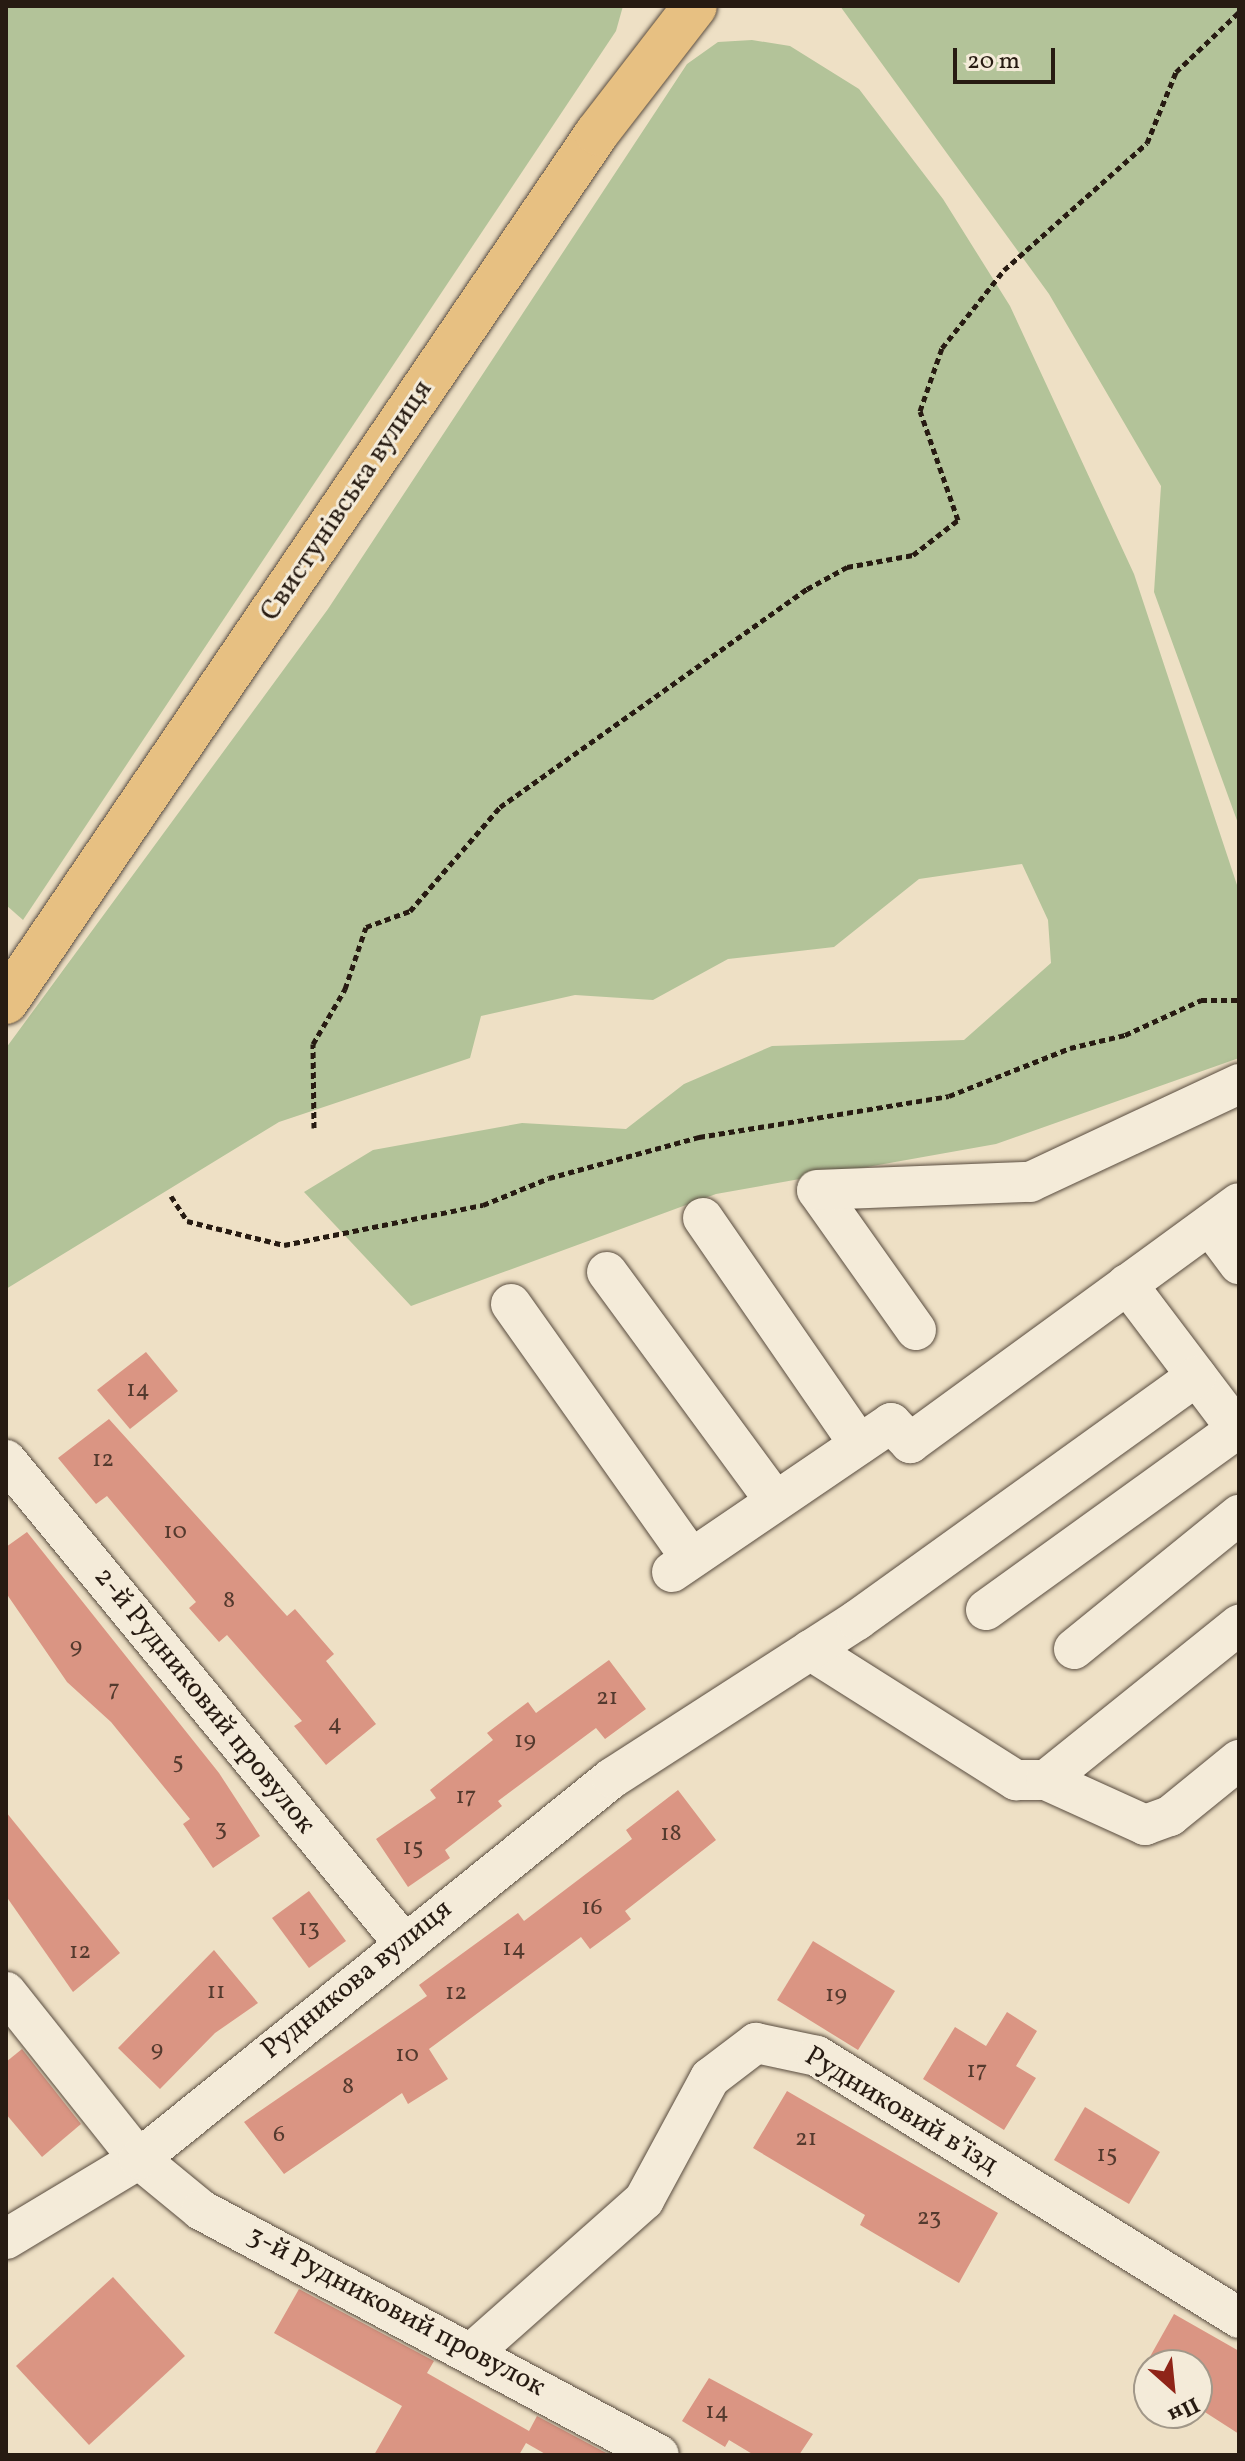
<!DOCTYPE html>
<html>
<head>
<meta charset="utf-8">
<style>
  body { margin:0 }
  #map { position:relative; width:1245px; height:2461px; overflow:hidden; background:#eee0c5; font-family:Vollkorn,serif }
  div>[style] { position:absolute }
  [style*='--x'] { left:calc(var(--x)*1px); top:calc(var(--y)*1px); width:calc(var(--w)*1px); rotate:calc(var(--a)*1deg) }
  .green>* { inset:0; background:#b3c399 }
  .building>* { inset:0; background:#da9583 }
  .path>* { height:5px; margin-top:-2.5px; transform-origin:0; background:repeating-linear-gradient(90deg,#271b12 0 6px,transparent 0 10px) }
  .roads { filter:drop-shadow(0 0 2px #594c3f) drop-shadow(0 0 2px #594c3f) }
  .minor>* { height:40px; margin:-20px; padding:0 20px; transform-origin:20px; border-radius:20px; background:#f4ebd9 }
  .major>* { height:44px; margin:-22px; padding:0 22px; transform-origin:22px; border-radius:22px; background:#e7c082 }
  span { translate:-50% -50%; white-space:nowrap; text-align:center; line-height:1.15; -webkit-text-stroke:6px #f4ebd9; paint-order:stroke }
  .number-label { font-size:24px; color:#543a2e }
  .number-label span { -webkit-text-stroke-width:0 }
  .street-label { font-size:28px; color:#271b12 }
  .frame { position:absolute; inset:0; border:8px solid #271b12; pointer-events:none }
  .north { position:absolute; left:1133px; top:2349px; width:80px; height:80px; box-sizing:border-box; background:#f4ebd9; border:2px solid #a29889; border-radius:50%; rotate:153deg; font-size:22px; font-weight:700; line-height:32px; text-align:center; color:#271b12 }
  .north::after { content:''; display:block; margin:auto; width:28px; height:36px; background:#8f2418; clip-path:polygon(50% 0,100% 100%,50% 72%,0 100%) }
  .scale { position:absolute; left:953px; top:48px; width:102px; height:36px; box-sizing:border-box; border:4px solid #271b12; border-top:0; padding-left:10px; font-size:24px; line-height:28px; white-space:nowrap; color:#271b12; -webkit-text-stroke:6px #f4ebd9; paint-order:stroke }
</style>
</head>
<body>
<div id="map">
  <div class="green">
    <i style="clip-path:polygon(6px 6px,623px 6px,616px 31px,23px 920px,6px 905px)"></i>
    <i style="clip-path:polygon(840px 6px,1239px 6px,1239px 826px,1154px 592px,1161px 486px,1049px 294px)"></i>
    <i style="clip-path:polygon(752px 40px,790px 46px,859px 89px,943px 199px,1010px 306px,1134px 574px,1239px 891px,1239px 1058px,996px 1144px,716px 1194px,411px 1306px,304px 1192px,373px 1150px,522px 1123px,626px 1129px,684px 1084px,772px 1046px,964px 1040px,1051px 963px,1048px 920px,1022px 864px,919px 879px,834px 947px,728px 959px,653px 1000px,575px 995px,481px 1016px,470px 1058px,279px 1122px,6px 1289px,6px 1048px,328px 609px,687px 64px,718px 42px)"></i>
  </div>
  <div class="building">
    <i style="clip-path:polygon(146px 1352px,178px 1391px,130px 1429px,97px 1390px)"></i>
    <i style="clip-path:polygon(109px 1419px,287px 1616px,295px 1609px,334px 1654px,326px 1661px,376px 1724px,326px 1765px,294px 1726px,302px 1721px,227px 1635px,219px 1642px,189px 1608px,196px 1602px,107px 1496px,96px 1504px,58px 1458px)"></i>
    <i style="clip-path:polygon(27px 1532px,219px 1773px,260px 1836px,213px 1868px,183px 1824px,190px 1819px,111px 1722px,67px 1682px,6px 1593px,6px 1547px)"></i>
    <i style="clip-path:polygon(609px 1660px,646px 1709px,605px 1739px,596px 1728px,498px 1801px,502px 1806px,445px 1850px,450px 1858px,408px 1887px,376px 1839px,436px 1798px,430px 1790px,493px 1740px,487px 1733px,528px 1702px,536px 1713px)"></i>
    <i style="clip-path:polygon(678px 1790px,716px 1840px,625px 1911px,631px 1919px,590px 1949px,581px 1937px,429px 2049px,448px 2079px,408px 2104px,402px 2093px,284px 2174px,244px 2122px,427px 1996px,419px 1985px,518px 1913px,524px 1921px,632px 1839px,626px 1830px)"></i>
    <i style="clip-path:polygon(6px 1812px,120px 1953px,73px 1992px,6px 1896px)"></i>
    <i style="clip-path:polygon(309px 1891px,346px 1941px,309px 1968px,272px 1918px)"></i>
    <i style="clip-path:polygon(813px 1941px,895px 1991px,858px 2050px,777px 2000px)"></i>
    <i style="clip-path:polygon(214px 1950px,258px 2003px,215px 2033px,160px 2089px,118px 2048px)"></i>
    <i style="clip-path:polygon(1007px 2012px,1037px 2031px,1016px 2066px,1036px 2078px,1004px 2130px,923px 2079px,955px 2027px,986px 2046px)"></i>
    <i style="clip-path:polygon(22px 2049px,81px 2124px,42px 2157px,6px 2114px,6px 2062px)"></i>
    <i style="clip-path:polygon(787px 2091px,998px 2213px,959px 2283px,860px 2225px,865px 2215px,753px 2148px)"></i>
    <i style="clip-path:polygon(1085px 2107px,1160px 2152px,1129px 2204px,1054px 2160px)"></i>
    <i style="clip-path:polygon(113px 2277px,185px 2356px,89px 2445px,16px 2366px)"></i>
    <i style="clip-path:polygon(299px 2289px,434px 2361px,427px 2373px,529px 2431px,537px 2416px,610px 2455px,547px 2455px,526px 2443px,519px 2455px,374px 2455px,402px 2406px,274px 2333px)"></i>
    <i style="clip-path:polygon(1174px 2314px,1239px 2351px,1239px 2434px,1197px 2407px,1197px 2365px,1149px 2365px,1149px 2384px,1138px 2378px)"></i>
    <i style="clip-path:polygon(709px 2378px,813px 2434px,799px 2455px,754px 2455px,729px 2440px,725px 2447px,682px 2421px)"></i>
  </div>
  <div class="path">
    <i style="--x:314;--y:1128;--w:84;--a:-90.7"></i>
    <i style="--x:313;--y:1044;--w:64;--a:-59.8"></i>
    <i style="--x:345;--y:989;--w:65;--a:-71.3"></i>
    <i style="--x:366;--y:927;--w:47;--a:-20"></i>
    <i style="--x:410;--y:911;--w:138;--a:-49.1"></i>
    <i style="--x:500;--y:807;--w:377;--a:-35.4"></i>
    <i style="--x:807;--y:589;--w:46;--a:-28.8"></i>
    <i style="--x:847;--y:567;--w:67;--a:-10.3"></i>
    <i style="--x:913;--y:555;--w:57;--a:-37.9"></i>
    <i style="--x:958;--y:520;--w:115;--a:-109.2"></i>
    <i style="--x:920;--y:411;--w:67;--a:-70.8"></i>
    <i style="--x:942;--y:348;--w:100;--a:-51.5"></i>
    <i style="--x:1004;--y:270;--w:191;--a:-41.6"></i>
    <i style="--x:1147;--y:143;--w:77;--a:-67.8"></i>
    <i style="--x:1176;--y:72;--w:87;--a:-43.6"></i>
    <i style="--x:171;--y:1196;--w:30;--a:57"></i>
    <i style="--x:187;--y:1221;--w:100;--a:13.9"></i>
    <i style="--x:284;--y:1245;--w:203;--a:-11.4"></i>
    <i style="--x:483;--y:1205;--w:71;--a:-22.2"></i>
    <i style="--x:549;--y:1178;--w:156;--a:-15.3"></i>
    <i style="--x:699;--y:1137;--w:253;--a:-9.3"></i>
    <i style="--x:949;--y:1096;--w:130;--a:-21.6"></i>
    <i style="--x:1070;--y:1048;--w:57;--a:-13.3"></i>
    <i style="--x:1125;--y:1035;--w:84;--a:-24.7"></i>
    <i style="--x:1201;--y:1000;--w:38;--a:0"></i>
  </div>
  <div class="roads">
    <div class="minor">
      <i style="--x:703;--y:1218;--w:275;--a:55.4"></i>
      <i style="--x:1210;--y:1225;--w:49;--a:53.4"></i>
      <i style="--x:607;--y:1272;--w:284;--a:53.7"></i>
      <i style="--x:1127;--y:1284;--w:186;--a:52.9"></i>
      <i style="--x:511;--y:1304;--w:311;--a:54.7"></i>
      <i style="--x:916;--y:1330;--w:171;--a:-125.3"></i>
      <i style="--x:817;--y:1190;--w:213;--a:-2.2"></i>
      <i style="--x:1030;--y:1182;--w:231;--a:-25.1"></i>
      <i style="--x:6;--y:1460;--w:623;--a:50.54"></i>
      <i style="--x:672;--y:1572;--w:265;--a:-34.2"></i>
      <i style="--x:891;--y:1423;--w:28;--a:46"></i>
      <i style="--x:910;--y:1443;--w:407;--a:-36.1"></i>
      <i style="--x:986;--y:1610;--w:309;--a:-35.8"></i>
      <i style="--x:1074;--y:1649;--w:213;--a:-39.1"></i>
      <i style="--x:810;--y:1650;--w:244;--a:32.3"></i>
      <i style="--x:1016;--y:1780;--w:30;--a:0"></i>
      <i style="--x:1046;--y:1780;--w:109;--a:24.4"></i>
      <i style="--x:1145;--y:1825;--w:27;--a:-20"></i>
      <i style="--x:1170;--y:1816;--w:89;--a:-39.1"></i>
      <i style="--x:1046;--y:1780;--w:248;--a:-38.8"></i>
      <i style="--x:6;--y:1992;--w:213;--a:51.5"></i>
      <i style="--x:139;--y:2159;--w:80;--a:39.4"></i>
      <i style="--x:201;--y:2210;--w:519;--a:28.14"></i>
      <i style="--x:6;--y:2239;--w:155;--a:-31"></i>
      <i style="--x:139;--y:2159;--w:607;--a:-38.85"></i>
      <i style="--x:612;--y:1778;--w:292;--a:-32.8"></i>
      <i style="--x:857;--y:1620;--w:418;--a:-35.7"></i>
      <i style="--x:474;--y:2351;--w:227;--a:-41.6"></i>
      <i style="--x:644;--y:2200;--w:139;--a:-61.6"></i>
      <i style="--x:710;--y:2078;--w:58;--a:-37.3"></i>
      <i style="--x:756;--y:2043;--w:62;--a:12"></i>
      <i style="--x:817;--y:2056;--w:497;--a:31.8"></i>
    </div>
    <div class="major">
      <i style="--x:6;--y:1002;--w:1051;--a:-55.78"></i>
      <i style="--x:597;--y:133;--w:160;--a:-52.3"></i>
    </div>
  </div>
  <div class="number-label">
    <span style="left:138px;top:1391px">14</span>
    <span style="left:103px;top:1461px">12</span>
    <span style="left:175px;top:1533px">10</span>
    <span style="left:229px;top:1602px">8</span>
    <span style="left:76px;top:1648px">9</span>
    <span style="left:114px;top:1691px">7</span>
    <span style="left:607px;top:1699px">21</span>
    <span style="left:335px;top:1725px">4</span>
    <span style="left:525px;top:1742px">19</span>
    <span style="left:178px;top:1763px">5</span>
    <span style="left:466px;top:1798px">17</span>
    <span style="left:221px;top:1830px">3</span>
    <span style="left:671px;top:1835px">18</span>
    <span style="left:413px;top:1849px">15</span>
    <span style="left:592px;top:1909px">16</span>
    <span style="left:309px;top:1930px">13</span>
    <span style="left:514px;top:1950px">14</span>
    <span style="left:80px;top:1953px">12</span>
    <span style="left:216px;top:1993px">11</span>
    <span style="left:456px;top:1994px">12</span>
    <span style="left:836px;top:1996px">19</span>
    <span style="left:157px;top:2051px">9</span>
    <span style="left:407px;top:2056px">10</span>
    <span style="left:977px;top:2072px">17</span>
    <span style="left:348px;top:2088px">8</span>
    <span style="left:279px;top:2136px">6</span>
    <span style="left:806px;top:2140px">21</span>
    <span style="left:1107px;top:2156px">15</span>
    <span style="left:929px;top:2219px">23</span>
    <span style="left:717px;top:2413px">14</span>
  </div>
  <div class="street-label">
    <span style="left:347px;top:501px;rotate:-56deg">Свистунівська вулиця</span>
    <span style="left:204px;top:1701px;rotate:51deg">2-й Рудниковий провулок</span>
    <span style="left:357px;top:1980px;rotate:-39deg">Рудникова вулиця</span>
    <span style="left:901px;top:2111px;rotate:31deg">Рудниковий в’їзд</span>
    <span style="left:396px;top:2312px;rotate:28deg">3-й Рудниковий провулок</span>
  </div>
  <div class="frame"></div>
  <div class="north">Пн</div>
  <div class="scale">20 m</div>
</div>
</body>
</html>
